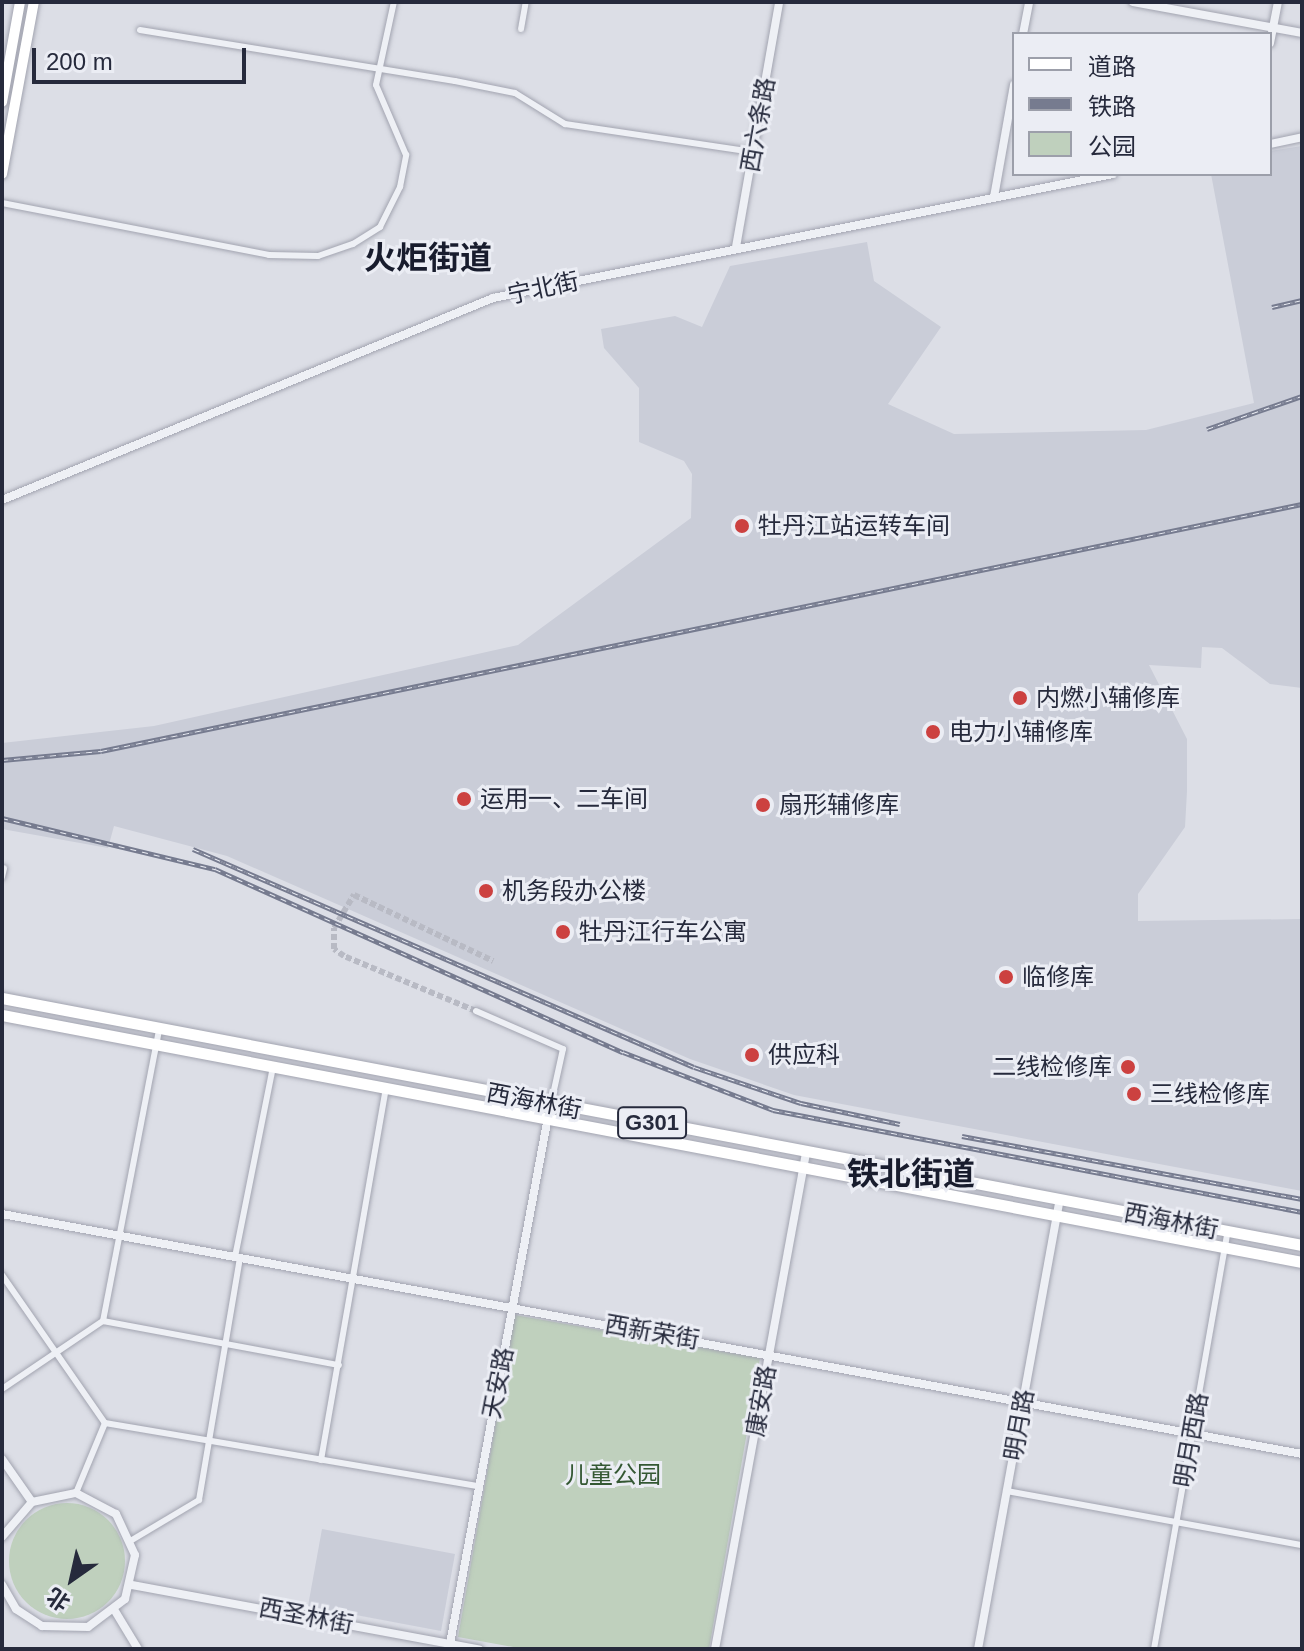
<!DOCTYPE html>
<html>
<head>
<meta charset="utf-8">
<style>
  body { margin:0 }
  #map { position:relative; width:1304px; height:1651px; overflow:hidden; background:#dcdee6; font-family:Arial,"Noto Sans SC",sans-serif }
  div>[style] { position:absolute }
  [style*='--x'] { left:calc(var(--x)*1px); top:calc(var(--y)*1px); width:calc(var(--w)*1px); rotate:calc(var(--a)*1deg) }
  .built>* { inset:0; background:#cacdd8 }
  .green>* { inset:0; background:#bfd0bd }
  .round { border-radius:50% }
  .minor-tunnel>* { height:6px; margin-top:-3px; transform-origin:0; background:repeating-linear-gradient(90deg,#b8bac4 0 6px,transparent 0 9px) }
  .roads { filter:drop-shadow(0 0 2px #a2a4b0) drop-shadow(0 0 2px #a2a4b0) }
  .minor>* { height:6px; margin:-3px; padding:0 3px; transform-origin:3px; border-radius:3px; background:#eef0f5 }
  .tertiary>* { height:8px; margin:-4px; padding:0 4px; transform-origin:4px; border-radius:4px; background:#eef0f5 }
  .primary>* { height:10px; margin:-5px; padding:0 5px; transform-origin:5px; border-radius:5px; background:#fff }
  .trunk>* { height:11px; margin:-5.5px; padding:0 5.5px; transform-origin:5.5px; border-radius:5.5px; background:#fff }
  .rail>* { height:5px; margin-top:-2.5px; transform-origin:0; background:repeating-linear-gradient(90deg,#ebedf4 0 6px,#767b8f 0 12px); box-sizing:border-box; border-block:2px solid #767b8f }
  .dots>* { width:22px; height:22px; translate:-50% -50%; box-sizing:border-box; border:4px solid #ebedf4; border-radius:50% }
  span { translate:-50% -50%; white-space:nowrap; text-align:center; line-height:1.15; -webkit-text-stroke:6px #ebedf4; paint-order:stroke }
  .shield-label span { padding:2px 6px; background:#ebedf4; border:2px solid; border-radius:6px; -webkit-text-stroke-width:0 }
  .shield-label { font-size:22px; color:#262a3c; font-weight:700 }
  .street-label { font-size:24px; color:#262a3c }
  .poi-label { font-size:24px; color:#262a3c }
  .left { translate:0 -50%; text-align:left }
  .right { translate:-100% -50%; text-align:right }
  .park-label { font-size:24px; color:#345833 }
  .district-label { font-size:32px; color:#181c2d; font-weight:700 }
  .frame { position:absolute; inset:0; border:4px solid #262a3c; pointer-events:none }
  .legend { position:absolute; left:1012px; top:32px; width:260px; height:144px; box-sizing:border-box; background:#ebedf4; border:2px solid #9c9faa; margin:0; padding:10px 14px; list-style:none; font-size:24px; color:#262a3c }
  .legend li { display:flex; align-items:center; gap:16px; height:40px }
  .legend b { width:40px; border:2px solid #9c9faa }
  .north { position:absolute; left:32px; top:1539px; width:80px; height:80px; -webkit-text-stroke:6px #ebedf4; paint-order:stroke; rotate:214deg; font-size:22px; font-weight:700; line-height:32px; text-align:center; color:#262a3c }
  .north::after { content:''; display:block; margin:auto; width:28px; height:36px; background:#262a3c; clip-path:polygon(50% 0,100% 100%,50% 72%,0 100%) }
  .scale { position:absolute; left:32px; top:48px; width:214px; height:36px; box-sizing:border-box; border:4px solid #262a3c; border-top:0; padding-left:10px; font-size:24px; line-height:28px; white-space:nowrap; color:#262a3c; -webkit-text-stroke:6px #ebedf4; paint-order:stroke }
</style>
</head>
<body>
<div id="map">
  <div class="built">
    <i style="clip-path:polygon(1302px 146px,1302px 688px,1270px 684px,1222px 648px,1202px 647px,1201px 668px,1149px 665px,1187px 739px,1187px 791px,1185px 827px,1138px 894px,1138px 921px,1302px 919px,1302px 1191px,794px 1095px,690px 1059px,227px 856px,114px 826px,108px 848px,2px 829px,2px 743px,154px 726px,518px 645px,691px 518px,692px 474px,684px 461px,639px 442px,639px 388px,604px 348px,601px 329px,675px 316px,702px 327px,730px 266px,867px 242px,874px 281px,941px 327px,888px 404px,954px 434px,1146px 430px,1254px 403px,1211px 174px,1270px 174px,1270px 151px)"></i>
    <i style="clip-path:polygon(322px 1529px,455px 1554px,441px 1631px,308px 1606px)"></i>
  </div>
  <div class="green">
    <i style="clip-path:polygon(515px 1315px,760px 1358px,709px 1649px,524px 1649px,458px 1637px)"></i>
    <i class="round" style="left:9px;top:1503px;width:116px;height:116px"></i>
  </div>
  <div class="minor-tunnel">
    <i style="--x:476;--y:1011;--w:143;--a:-157.4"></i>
    <i style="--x:344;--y:956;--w:12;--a:-145"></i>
    <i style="--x:334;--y:949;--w:21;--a:-90"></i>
    <i style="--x:334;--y:928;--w:39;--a:-59"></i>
    <i style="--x:354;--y:895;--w:154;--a:25.4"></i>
  </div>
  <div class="roads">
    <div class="minor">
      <i style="--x:521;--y:29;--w:27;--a:-80"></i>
      <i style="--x:140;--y:30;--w:319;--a:9.2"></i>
      <i style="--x:455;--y:81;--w:61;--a:11.3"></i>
      <i style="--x:515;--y:93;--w:59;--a:31.8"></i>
      <i style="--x:565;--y:124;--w:190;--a:8.5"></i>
      <i style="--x:2;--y:203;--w:272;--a:11"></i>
      <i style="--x:269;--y:255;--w:49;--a:1.2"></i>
      <i style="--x:318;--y:256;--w:37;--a:-19"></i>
      <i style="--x:353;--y:244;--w:32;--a:-32"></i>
      <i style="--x:380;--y:227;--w:45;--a:-63.4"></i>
      <i style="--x:400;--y:187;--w:33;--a:-79"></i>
      <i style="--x:406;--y:155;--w:76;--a:-113.2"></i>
      <i style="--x:376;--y:85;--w:85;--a:-77.8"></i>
      <i style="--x:2;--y:877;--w:9;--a:-77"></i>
      <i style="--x:476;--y:1011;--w:95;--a:23.6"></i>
      <i style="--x:563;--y:1049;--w:70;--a:102.4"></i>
      <i style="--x:235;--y:1257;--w:195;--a:-78.7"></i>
      <i style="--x:2;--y:1275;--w:180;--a:55.2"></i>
      <i style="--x:105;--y:1423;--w:76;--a:112.5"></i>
      <i style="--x:103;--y:1321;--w:297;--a:-79.1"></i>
      <i style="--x:2;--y:1389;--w:122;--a:-34"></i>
      <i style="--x:103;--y:1321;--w:240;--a:10.6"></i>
      <i style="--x:105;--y:1423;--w:379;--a:9.6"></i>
      <i style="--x:321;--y:1460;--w:379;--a:-80.1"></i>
      <i style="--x:1007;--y:1491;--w:300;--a:10.4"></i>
      <i style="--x:132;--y:1540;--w:78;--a:-30.8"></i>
      <i style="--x:199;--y:1500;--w:245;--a:-80.4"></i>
      <i style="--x:1154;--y:1649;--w:424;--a:-80"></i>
    </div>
    <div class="tertiary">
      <i style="--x:1133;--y:2;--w:172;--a:10.4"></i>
      <i style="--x:1023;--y:34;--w:33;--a:-79"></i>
      <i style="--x:1270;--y:43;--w:42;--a:-79"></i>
      <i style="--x:1270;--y:144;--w:33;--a:-12"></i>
      <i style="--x:994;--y:197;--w:114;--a:-79.9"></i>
      <i style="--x:736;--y:247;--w:249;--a:-80"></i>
      <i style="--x:2;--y:500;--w:531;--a:-22.36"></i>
      <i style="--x:493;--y:298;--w:632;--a:-11.31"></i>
      <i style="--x:2;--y:1214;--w:1322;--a:10.46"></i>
      <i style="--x:2;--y:1459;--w:52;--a:55.1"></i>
      <i style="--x:2;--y:1537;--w:46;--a:-49.4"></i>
      <i style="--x:32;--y:1502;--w:45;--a:-11.6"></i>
      <i style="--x:76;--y:1493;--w:45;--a:27.7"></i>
      <i style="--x:116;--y:1514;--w:45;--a:65.1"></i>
      <i style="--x:135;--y:1555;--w:45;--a:102.8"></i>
      <i style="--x:125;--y:1599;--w:46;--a:142.9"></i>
      <i style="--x:88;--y:1627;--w:46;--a:-178.8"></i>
      <i style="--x:42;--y:1626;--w:31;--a:-147"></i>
      <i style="--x:16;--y:1609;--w:28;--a:-120"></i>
      <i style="--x:132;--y:1585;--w:353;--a:10.5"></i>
      <i style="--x:115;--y:1611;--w:44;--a:58.8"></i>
      <i style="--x:449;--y:1649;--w:541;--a:-79.46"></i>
      <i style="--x:715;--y:1649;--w:504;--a:-79.6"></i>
      <i style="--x:978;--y:1649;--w:456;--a:-79.7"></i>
    </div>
    <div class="primary">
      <i style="--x:2;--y:102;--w:102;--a:-79.8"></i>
      <i style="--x:2;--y:174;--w:175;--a:-79.5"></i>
    </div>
    <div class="trunk">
      <i style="--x:2;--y:998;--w:1323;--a:10.76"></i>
      <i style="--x:2;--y:1015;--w:1323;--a:10.76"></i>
    </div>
  </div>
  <div class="rail">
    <i style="--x:1272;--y:307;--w:31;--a:-13"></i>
    <i style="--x:1207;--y:429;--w:101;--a:-19.2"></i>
    <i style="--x:2;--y:760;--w:99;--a:-5.2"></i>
    <i style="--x:101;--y:751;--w:1226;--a:-11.62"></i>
    <i style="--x:2;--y:818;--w:219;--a:13.5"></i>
    <i style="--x:215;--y:869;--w:447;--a:24.2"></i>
    <i style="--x:623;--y:1052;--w:161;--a:21.1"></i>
    <i style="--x:773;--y:1110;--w:539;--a:10.91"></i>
    <i style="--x:193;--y:849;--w:546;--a:23.52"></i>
    <i style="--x:694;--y:1067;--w:113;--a:18.6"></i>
    <i style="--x:801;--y:1103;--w:101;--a:12"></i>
    <i style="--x:962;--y:1136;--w:346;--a:10.5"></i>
  </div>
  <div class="dots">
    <i style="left:742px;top:526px;background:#cc4140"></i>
    <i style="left:1020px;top:698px;background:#cc4140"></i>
    <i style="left:933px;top:732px;background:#cc4140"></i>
    <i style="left:464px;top:799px;background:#cc4140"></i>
    <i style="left:763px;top:805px;background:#cc4140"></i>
    <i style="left:486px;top:891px;background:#cc4140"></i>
    <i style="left:563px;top:932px;background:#cc4140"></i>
    <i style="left:1006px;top:977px;background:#cc4140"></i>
    <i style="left:752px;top:1055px;background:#cc4140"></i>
    <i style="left:1128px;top:1067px;background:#cc4140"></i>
    <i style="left:1134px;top:1094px;background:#cc4140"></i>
  </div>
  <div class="shield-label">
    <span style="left:652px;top:1123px">G301</span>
  </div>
  <div class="street-label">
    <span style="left:758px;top:125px;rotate:-80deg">西六条路</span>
    <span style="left:543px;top:288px;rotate:-12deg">宁北街</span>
    <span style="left:534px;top:1101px;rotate:11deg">西海林街</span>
    <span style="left:1171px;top:1221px;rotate:11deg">西海林街</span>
    <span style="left:652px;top:1332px;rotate:10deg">西新荣街</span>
    <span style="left:498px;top:1383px;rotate:-79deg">天安路</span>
    <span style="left:761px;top:1401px;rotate:-80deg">康安路</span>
    <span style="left:1019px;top:1425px;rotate:-80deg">明月路</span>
    <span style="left:1191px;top:1440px;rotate:-80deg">明月西路</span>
    <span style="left:306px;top:1616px;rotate:11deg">西圣林街</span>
  </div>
  <div class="poi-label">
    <span class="left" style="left:758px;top:526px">牡丹江站运转车间</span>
    <span class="left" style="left:1036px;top:698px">内燃小辅修库</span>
    <span class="left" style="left:949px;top:732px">电力小辅修库</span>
    <span class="left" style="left:480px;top:799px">运用一、二车间</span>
    <span class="left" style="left:779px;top:805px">扇形辅修库</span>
    <span class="left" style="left:502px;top:891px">机务段办公楼</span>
    <span class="left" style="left:579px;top:932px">牡丹江行车公寓</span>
    <span class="left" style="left:1022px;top:977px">临修库</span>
    <span class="left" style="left:768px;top:1055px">供应科</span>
    <span class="right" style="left:1112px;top:1067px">二线检修库</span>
    <span class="left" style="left:1150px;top:1094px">三线检修库</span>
  </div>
  <div class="park-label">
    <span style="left:613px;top:1475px">儿童公园</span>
  </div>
  <div class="district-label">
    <span style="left:428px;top:258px">火炬街道</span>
    <span style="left:911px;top:1174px">铁北街道</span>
  </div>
  <div class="frame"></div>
  <ul class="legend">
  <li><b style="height:10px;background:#fff"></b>道路</li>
  <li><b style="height:10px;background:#767b8f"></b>铁路</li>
  <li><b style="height:22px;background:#bfd0bd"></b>公园</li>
  </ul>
  <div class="north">北</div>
  <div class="scale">200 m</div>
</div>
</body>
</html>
